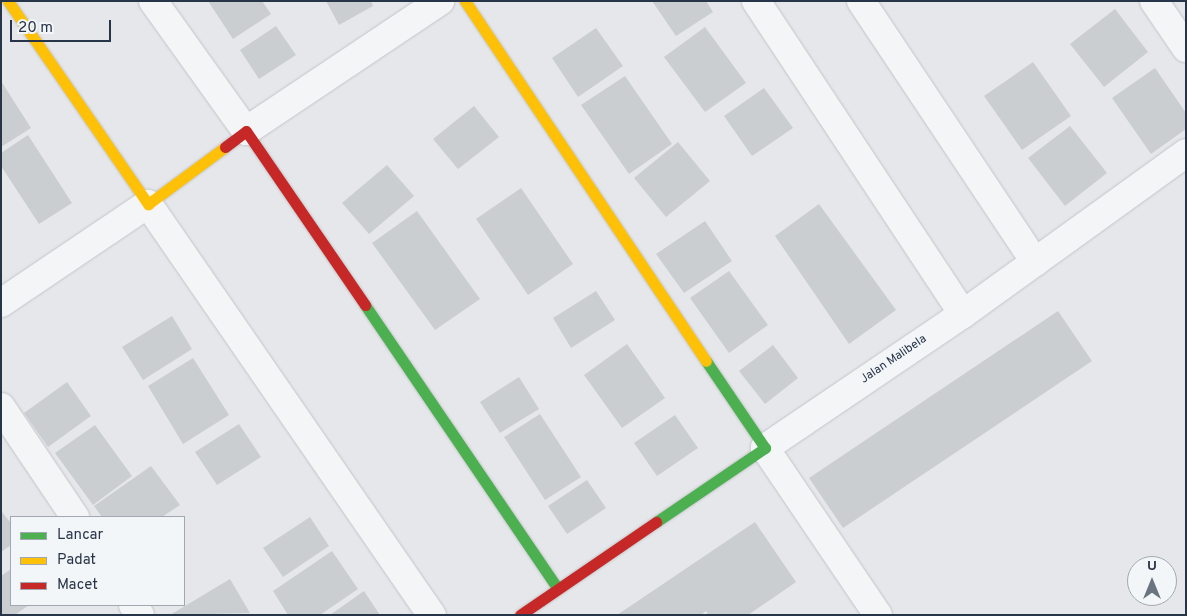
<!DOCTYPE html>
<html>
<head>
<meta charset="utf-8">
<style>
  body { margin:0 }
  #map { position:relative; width:1187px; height:616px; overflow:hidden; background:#e5e7ea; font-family:Overpass,sans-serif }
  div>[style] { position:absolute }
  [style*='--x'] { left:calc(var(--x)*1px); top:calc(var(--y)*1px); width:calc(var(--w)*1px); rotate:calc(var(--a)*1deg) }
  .building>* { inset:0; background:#cbced1 }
  .roads { filter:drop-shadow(0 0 1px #c3c5c8) drop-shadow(0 0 1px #c3c5c8) }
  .street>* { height:28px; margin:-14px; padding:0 14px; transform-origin:14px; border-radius:14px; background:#f4f5f7 }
  .fast>* { height:11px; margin:-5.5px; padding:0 5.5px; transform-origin:5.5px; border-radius:5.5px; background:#4caf50 }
  .slow>* { height:11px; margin:-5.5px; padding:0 5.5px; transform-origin:5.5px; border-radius:5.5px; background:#ffc107 }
  .jam>* { height:11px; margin:-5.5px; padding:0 5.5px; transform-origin:5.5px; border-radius:5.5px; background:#c62828 }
  span { translate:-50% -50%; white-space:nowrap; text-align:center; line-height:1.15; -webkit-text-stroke:5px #f3f6f9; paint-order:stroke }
  .street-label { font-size:12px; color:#283447 }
  .frame { position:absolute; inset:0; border:2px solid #283447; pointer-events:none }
  .legend { position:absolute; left:10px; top:516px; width:175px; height:90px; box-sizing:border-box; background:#f3f6f9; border:1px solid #a2a8b2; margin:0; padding:6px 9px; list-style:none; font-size:15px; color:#283447 }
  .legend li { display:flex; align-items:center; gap:10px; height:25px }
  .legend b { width:25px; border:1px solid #a2a8b2 }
  .north { position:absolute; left:1127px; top:556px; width:50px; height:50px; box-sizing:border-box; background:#f3f6f9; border:1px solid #a2a8b2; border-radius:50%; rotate:0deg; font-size:14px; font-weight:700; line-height:20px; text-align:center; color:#283447 }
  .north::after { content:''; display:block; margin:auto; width:18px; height:22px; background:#6a7380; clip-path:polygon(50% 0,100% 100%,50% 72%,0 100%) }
  .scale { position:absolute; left:10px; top:20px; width:101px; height:22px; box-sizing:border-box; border:2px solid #283447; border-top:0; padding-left:6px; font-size:15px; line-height:18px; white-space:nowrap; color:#283447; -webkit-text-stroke:4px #f3f6f9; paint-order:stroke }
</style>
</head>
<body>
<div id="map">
  <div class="building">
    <i style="clip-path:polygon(208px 1px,262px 1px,271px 14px,233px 39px)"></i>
    <i style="clip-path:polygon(326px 1px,371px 1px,373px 6px,339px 25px)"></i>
    <i style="clip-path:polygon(652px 1px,706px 1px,713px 12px,676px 36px)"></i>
    <i style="clip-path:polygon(1115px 9px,1148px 52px,1104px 87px,1070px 44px)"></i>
    <i style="clip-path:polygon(276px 26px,296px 55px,259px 79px,240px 50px)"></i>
    <i style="clip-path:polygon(705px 27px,746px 83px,705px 112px,664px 57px)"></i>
    <i style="clip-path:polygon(596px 28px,623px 66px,578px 97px,552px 58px)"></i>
    <i style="clip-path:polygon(1033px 62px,1071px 116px,1022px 150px,984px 96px)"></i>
    <i style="clip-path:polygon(1155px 68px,1186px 113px,1186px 129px,1151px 154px,1112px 98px)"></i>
    <i style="clip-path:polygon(625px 76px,672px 144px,629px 174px,581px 105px)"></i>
    <i style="clip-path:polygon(1px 81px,31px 128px,1px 147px)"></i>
    <i style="clip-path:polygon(764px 88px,793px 128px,752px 156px,724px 116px)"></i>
    <i style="clip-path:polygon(474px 106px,499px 137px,458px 169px,433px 139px)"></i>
    <i style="clip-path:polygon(1070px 126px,1107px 173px,1065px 206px,1028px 158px)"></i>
    <i style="clip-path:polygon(28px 135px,72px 203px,39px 224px,1px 166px,1px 153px)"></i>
    <i style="clip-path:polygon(678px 142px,710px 181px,666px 217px,634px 178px)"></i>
    <i style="clip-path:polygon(387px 165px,414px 196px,369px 234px,342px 203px)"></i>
    <i style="clip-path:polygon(521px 188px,573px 264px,528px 295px,476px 219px)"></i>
    <i style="clip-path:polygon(819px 204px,896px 310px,849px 344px,775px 236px)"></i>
    <i style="clip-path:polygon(417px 211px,480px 299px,435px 330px,372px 243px)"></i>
    <i style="clip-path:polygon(705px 221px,732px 261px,684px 293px,656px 254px)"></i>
    <i style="clip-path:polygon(729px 271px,768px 325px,729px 353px,690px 298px)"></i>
    <i style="clip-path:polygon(596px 291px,615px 320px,571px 348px,553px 318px)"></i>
    <i style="clip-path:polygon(1058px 311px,1092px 361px,843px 528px,809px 478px)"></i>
    <i style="clip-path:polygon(172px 316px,192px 349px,143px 380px,122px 347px)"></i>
    <i style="clip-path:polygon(627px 344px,665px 398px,622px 428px,584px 375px)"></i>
    <i style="clip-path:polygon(773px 345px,798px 378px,765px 404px,739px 371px)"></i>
    <i style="clip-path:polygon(193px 358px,229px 415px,183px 444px,148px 386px)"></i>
    <i style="clip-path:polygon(519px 377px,539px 409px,500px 433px,480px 402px)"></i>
    <i style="clip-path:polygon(67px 382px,91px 416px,48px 447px,24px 413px)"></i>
    <i style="clip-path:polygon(540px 414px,581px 477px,545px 500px,504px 437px)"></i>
    <i style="clip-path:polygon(675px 415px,698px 448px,657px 476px,634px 443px)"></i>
    <i style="clip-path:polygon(239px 424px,261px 457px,217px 485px,195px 452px)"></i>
    <i style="clip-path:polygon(95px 425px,132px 476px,93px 505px,55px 453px)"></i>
    <i style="clip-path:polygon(151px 466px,180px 505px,162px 517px,102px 517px,94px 506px)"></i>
    <i style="clip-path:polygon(587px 480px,606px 508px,567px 534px,548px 506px)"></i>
    <i style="clip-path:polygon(1px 511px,11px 523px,11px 545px,1px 552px)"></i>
    <i style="clip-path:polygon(310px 517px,329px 546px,283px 577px,263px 548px)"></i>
    <i style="clip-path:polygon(755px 522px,796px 582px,748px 615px,708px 615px,706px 611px,701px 615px,617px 615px)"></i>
    <i style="clip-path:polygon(332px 551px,358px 589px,320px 615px,288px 615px,273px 591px)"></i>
    <i style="clip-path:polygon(11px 569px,11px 605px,29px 605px,15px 615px,1px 615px,1px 576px)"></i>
    <i style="clip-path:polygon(230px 579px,250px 613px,170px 615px)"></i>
    <i style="clip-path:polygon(364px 591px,380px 615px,330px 615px)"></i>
  </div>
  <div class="roads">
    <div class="street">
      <i style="--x:153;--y:1;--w:160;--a:54.4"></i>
      <i style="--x:246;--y:131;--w:234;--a:-33.8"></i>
      <i style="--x:756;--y:1;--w:375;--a:56.5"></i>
      <i style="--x:861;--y:1;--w:314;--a:56.3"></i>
      <i style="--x:1154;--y:1;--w:57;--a:55.8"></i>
      <i style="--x:1;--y:303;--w:177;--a:-34"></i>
      <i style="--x:148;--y:204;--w:500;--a:55.4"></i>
      <i style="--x:1;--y:407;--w:133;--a:56.1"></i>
      <i style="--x:133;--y:605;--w:12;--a:55"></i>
      <i style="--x:878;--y:615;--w:202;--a:-124.1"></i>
      <i style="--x:765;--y:448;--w:239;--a:-34.1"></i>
      <i style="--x:963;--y:314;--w:275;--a:-35.8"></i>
    </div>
    <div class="fast">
      <i style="--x:365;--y:305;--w:343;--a:55.8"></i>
      <i style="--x:656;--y:522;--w:132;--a:-34.2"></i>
      <i style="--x:765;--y:448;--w:105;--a:-124.1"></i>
    </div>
    <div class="slow">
      <i style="--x:8;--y:1;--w:247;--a:55.4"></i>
      <i style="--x:148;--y:204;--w:96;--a:-36.5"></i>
      <i style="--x:465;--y:1;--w:433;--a:56.2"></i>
    </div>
    <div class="jam">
      <i style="--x:225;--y:147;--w:26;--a:-37"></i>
      <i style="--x:246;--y:131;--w:211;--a:55.6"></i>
      <i style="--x:520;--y:615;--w:165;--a:-34.4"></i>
    </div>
  </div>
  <div class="street-label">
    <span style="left:894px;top:360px;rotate:-34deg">Jalan Malibela</span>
  </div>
  <div class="frame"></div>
  <ul class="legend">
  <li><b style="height:6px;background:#4caf50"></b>Lancar</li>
  <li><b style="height:6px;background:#ffc107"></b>Padat</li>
  <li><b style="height:6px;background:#c62828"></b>Macet</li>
  </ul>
  <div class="north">U</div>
  <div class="scale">20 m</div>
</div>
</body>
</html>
